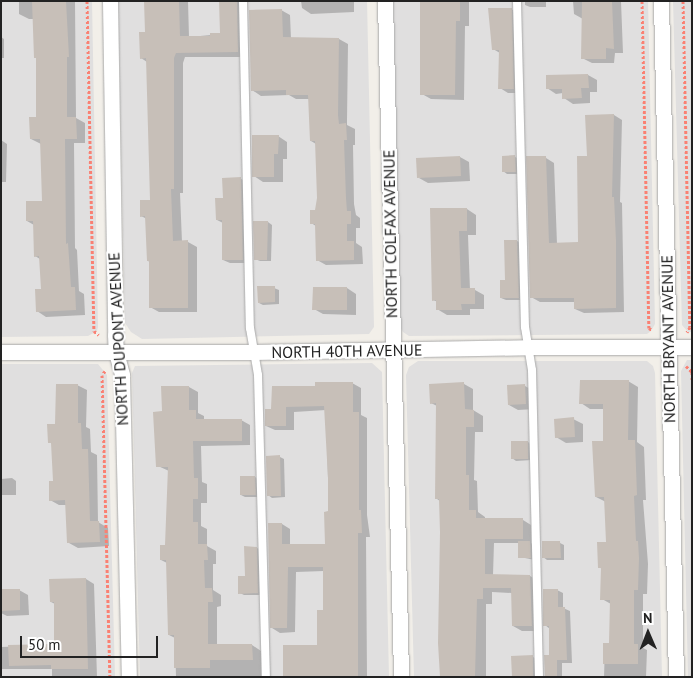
<!DOCTYPE html>
<html>
<head>
<meta charset="utf-8">
<style>
  body { margin:0 }
  #map { position:relative; width:693px; height:678px; overflow:hidden; background:#f2efe9; font-family:"PT Sans",sans-serif }
  div>[style] { position:absolute }
  [style*='--x'] { left:calc(var(--x)*1px); top:calc(var(--y)*1px); width:calc(var(--w)*1px); rotate:calc(var(--a)*1deg) }
  .residential>* { inset:0; background:#e0dfdf }
  .shadow>* { inset:0; background:#0003 }
  .building>* { inset:0; background:#c7bfb8 }
  .path>* { height:3px; margin-top:-1.5px; transform-origin:0; background:repeating-linear-gradient(90deg,#fa8072 0 2.5px,transparent 0 5px) }
  .roads { filter:drop-shadow(0 0 1px #a9a9a9) drop-shadow(0 0 1px #a9a9a9) }
  .lane>* { height:8px; margin:-4px; padding:0 4px; transform-origin:4px; border-radius:4px; background:#fff }
  .street>* { height:15px; margin:-7.5px; padding:0 7.5px; transform-origin:7.5px; border-radius:7.5px; background:#fff }
  span { translate:-50% -50%; white-space:nowrap; text-align:center; line-height:1.15; -webkit-text-stroke:4px #fff; paint-order:stroke }
  .street-label { font-size:16px; color:#222 }
  .frame { position:absolute; inset:0; border:2px solid #222; pointer-events:none }
  .north { position:absolute; left:623px; top:608px; width:50px; height:50px; -webkit-text-stroke:4px #fff; paint-order:stroke; rotate:359deg; font-size:14px; font-weight:700; line-height:20px; text-align:center; color:#222 }
  .north::after { content:''; display:block; margin:auto; width:18px; height:22px; background:#222; clip-path:polygon(50% 0,100% 100%,50% 72%,0 100%) }
  .scale { position:absolute; left:20px; top:636px; width:138px; height:22px; box-sizing:border-box; border:2px solid #222; border-top:0; padding-left:6px; font-size:15px; line-height:18px; white-space:nowrap; color:#222; -webkit-text-stroke:4px #fff; paint-order:stroke }
</style>
</head>
<body>
<div id="map">
  <div class="residential">
    <i style="clip-path:polygon(1px 1px,92px 1px,98px 327px,97px 331px,88px 336px,1px 337px)"></i>
    <i style="clip-path:polygon(118px 1px,367px 1px,374px 327px,369px 334px,142px 339px,131px 332px,125px 323px)"></i>
    <i style="clip-path:polygon(393px 1px,648px 1px,655px 324px,651px 331px,647px 334px,409px 336px,403px 332px,399px 325px)"></i>
    <i style="clip-path:polygon(673px 1px,692px 1px,692px 332px,688px 332px,682px 325px)"></i>
    <i style="clip-path:polygon(687px 360px,692px 360px,692px 677px,688px 677px,681px 371px)"></i>
    <i style="clip-path:polygon(418px 361px,647px 361px,653px 366px,655px 373px,662px 677px,414px 677px,406px 375px,409px 367px)"></i>
    <i style="clip-path:polygon(372px 363px,382px 372px,389px 677px,140px 677px,132px 373px,135px 366px)"></i>
    <i style="clip-path:polygon(1px 364px,98px 364px,107px 375px,115px 677px,1px 677px)"></i>
  </div>
  <div class="shadow">
    <i style="clip-path:polygon(19px 1px,75px 1px,76px 118px,85px 123px,85px 143px,74px 143px,75px 248px,77px 250px,79px 291px,84px 294px,85px 315px,46px 317px,37px 311px,42px 290px,40px 259px,35px 256px,34px 225px,27px 221px,43px 202px,41px 144px,31px 139px,38px 118px,38px 59px,34px 19px,29px 19px,19px 14px)"></i>
    <i style="clip-path:polygon(145px 1px,188px 1px,189px 37px,222px 34px,221px 1px,246px 1px,247px 57px,185px 57px,183px 63px,183px 193px,180px 193px,182px 242px,188px 242px,197px 247px,197px 312px,159px 312px,150px 307px,150px 262px,148px 261px,147px 219px,141px 216px,152px 201px,147px 62px,141px 58px,146px 33px)"></i>
    <i style="clip-path:polygon(301px 1px,354px 1px,354px 12px,311px 14px,302px 8px)"></i>
    <i style="clip-path:polygon(420px 1px,469px 1px,469px 26px,465px 26px,464px 100px,431px 99px,422px 94px)"></i>
    <i style="clip-path:polygon(525px 1px,546px 1px,546px 7px,530px 7px,525px 5px)"></i>
    <i style="clip-path:polygon(573px 1px,621px 1px,623px 53px,615px 53px,614px 63px,592px 63px,582px 58px,583px 19px,574px 14px)"></i>
    <i style="clip-path:polygon(511px 9px,519px 14px,521px 93px,508px 93px,500px 88px,500px 53px,493px 49px)"></i>
    <i style="clip-path:polygon(281px 10px,290px 15px,291px 39px,339px 39px,348px 44px,347px 121px,347px 125px,355px 129px,355px 145px,353px 145px,354px 204px,356px 215px,360px 218px,360px 228px,356px 228px,356px 243px,362px 247px,363px 264px,326px 265px,317px 260px,316px 226px,311px 223px,316px 211px,318px 198px,316px 144px,311px 141px,310px 99px,296px 99px,289px 95px,261px 96px,252px 90px)"></i>
    <i style="clip-path:polygon(1px 37px,4px 39px,4px 58px,1px 58px)"></i>
    <i style="clip-path:polygon(588px 75px,597px 80px,597px 92px,590px 92px,590px 103px,573px 104px,564px 98px,563px 93px,556px 94px,547px 88px)"></i>
    <i style="clip-path:polygon(614px 115px,622px 120px,620px 202px,622px 203px,624px 312px,584px 313px,575px 309px,575px 302px,540px 302px,531px 297px,546px 158px,554px 163px,557px 244px,579px 243px,588px 157px,587px 116px)"></i>
    <i style="clip-path:polygon(278px 136px,287px 142px,287px 159px,283px 159px,283px 182px,263px 182px,254px 176px)"></i>
    <i style="clip-path:polygon(1px 140px,7px 144px,6px 182px,1px 182px)"></i>
    <i style="clip-path:polygon(460px 157px,469px 162px,470px 181px,428px 183px,419px 178px)"></i>
    <i style="clip-path:polygon(515px 157px,519px 159px,519px 174px,507px 174px,503px 171px)"></i>
    <i style="clip-path:polygon(241px 179px,247px 182px,249px 263px,230px 263px,223px 260px,223px 223px,217px 220px,224px 199px)"></i>
    <i style="clip-path:polygon(467px 209px,476px 215px,476px 235px,468px 235px,470px 290px,475px 290px,484px 295px,484px 309px,470px 309px,470px 315px,447px 315px,437px 309px,438px 302px,433px 300px)"></i>
    <i style="clip-path:polygon(268px 222px,272px 225px,271px 261px,260px 261px,255px 259px)"></i>
    <i style="clip-path:polygon(517px 241px,521px 243px,523px 300px,506px 300px,501px 298px)"></i>
    <i style="clip-path:polygon(274px 288px,279px 290px,279px 304px,263px 305px,259px 303px)"></i>
    <i style="clip-path:polygon(347px 288px,356px 294px,356px 315px,323px 314px,314px 309px)"></i>
    <i style="clip-path:polygon(628px 381px,638px 387px,637px 442px,644px 447px,646px 500px,643px 500px,648px 564px,647px 594px,643px 594px,643px 648px,647px 650px,646px 677px,604px 677px,605px 645px,610px 645px,611px 604px,602px 599px,602px 569px,599px 567px,607px 543px,606px 502px,596px 497px,604px 442px,605px 409px,590px 409px,581px 403px)"></i>
    <i style="clip-path:polygon(352px 383px,361px 388px,361px 415px,367px 418px,367px 515px,370px 537px,366px 537px,367px 677px,324px 677px,319px 646px,324px 611px,324px 571px,296px 572px,295px 632px,280px 633px,272px 628px,282px 524px,290px 529px,290px 545px,326px 545px,329px 513px,326px 410px,294px 412px,294px 430px,275px 430px,266px 426px,273px 411px,316px 388px)"></i>
    <i style="clip-path:polygon(464px 384px,473px 389px,473px 410px,483px 416px,483px 432px,475px 432px,474px 480px,477px 481px,478px 512px,485px 517px,485px 519px,523px 520px,531px 525px,531px 543px,534px 545px,535px 560px,520px 557px,519px 543px,494px 543px,493px 575px,530px 576px,539px 581px,541px 631px,522px 631px,513px 626px,512px 593px,492px 592px,492px 604px,486px 604px,486px 677px,440px 677px,440px 501px,437px 499px,437px 406px,431px 403px)"></i>
    <i style="clip-path:polygon(77px 385px,87px 390px,86px 427px,90px 429px,91px 452px,97px 455px,98px 522px,108px 528px,109px 546px,78px 548px,69px 543px,66px 505px,59px 505px,50px 500px,54px 483px,53px 444px,49px 442px)"></i>
    <i style="clip-path:polygon(525px 386px,534px 391px,535px 409px,518px 410px,509px 405px)"></i>
    <i style="clip-path:polygon(189px 387px,198px 392px,198px 413px,204px 416px,204px 420px,241px 420px,250px 425px,250px 445px,201px 446px,202px 482px,207px 484px,207px 503px,201px 503px,201px 526px,207px 529px,207px 546px,216px 551px,216px 564px,213px 564px,213px 590px,221px 595px,221px 606px,217px 607px,217px 645px,252px 645px,261px 651px,261px 677px,176px 677px,175px 638px,169px 635px,167px 563px,161px 560px,166px 546px,169px 471px,158px 466px,163px 412px)"></i>
    <i style="clip-path:polygon(573px 419px,583px 424px,583px 442px,566px 443px,556px 437px)"></i>
    <i style="clip-path:polygon(528px 442px,532px 445px,532px 460px,516px 461px,512px 458px)"></i>
    <i style="clip-path:polygon(280px 457px,284px 459px,285px 497px,272px 498px,268px 495px)"></i>
    <i style="clip-path:polygon(255px 477px,259px 480px,259px 497px,245px 497px,241px 495px)"></i>
    <i style="clip-path:polygon(12px 478px,16px 481px,16px 495px,1px 495px,1px 479px)"></i>
    <i style="clip-path:polygon(543px 543px,560px 543px,564px 545px,564px 560px,547px 560px,543px 557px)"></i>
    <i style="clip-path:polygon(257px 548px,261px 550px,262px 595px,244px 595px,240px 593px)"></i>
    <i style="clip-path:polygon(86px 579px,94px 584px,97px 677px,52px 677px,52px 669px,1px 669px,1px 647px,55px 645px,55px 604px,51px 602px)"></i>
    <i style="clip-path:polygon(19px 590px,28px 595px,29px 615px,7px 616px,1px 613px,1px 591px)"></i>
    <i style="clip-path:polygon(557px 590px,563px 593px,563px 608px,570px 611px,572px 663px,562px 663px,562px 677px,545px 677px,545px 656px,550px 656px,550px 629px,545px 625px)"></i>
    <i style="clip-path:polygon(533px 657px,538px 660px,539px 677px,513px 677px)"></i>
  </div>
  <div class="building">
    <i style="clip-path:polygon(32px 1px,66px 1px,69px 57px,67px 57px,67px 117px,76px 117px,77px 139px,65px 139px,66px 244px,68px 243px,71px 287px,75px 287px,76px 310px,36px 312px,35px 289px,41px 289px,39px 256px,34px 257px,33px 221px,26px 221px,26px 201px,42px 201px,40px 139px,30px 139px,29px 117px,36px 117px,36px 58px,34px 58px)"></i>
    <i style="clip-path:polygon(144px 1px,179px 1px,180px 36px,210px 36px,210px 33px,220px 33px,219px 1px,237px 1px,238px 52px,176px 53px,174px 58px,174px 189px,171px 189px,173px 241px,188px 240px,188px 308px,149px 308px,149px 261px,147px 261px,145px 216px,140px 217px,140px 200px,150px 200px,146px 58px,140px 59px,139px 32px,145px 32px)"></i>
    <i style="clip-path:polygon(420px 1px,460px 1px,460px 21px,456px 21px,455px 95px,420px 95px)"></i>
    <i style="clip-path:polygon(582px 1px,612px 1px,614px 49px,606px 48px,606px 59px,581px 59px)"></i>
    <i style="clip-path:polygon(488px 8px,512px 8px,514px 89px,498px 89px,499px 50px,492px 50px)"></i>
    <i style="clip-path:polygon(282px 9px,283px 37px,339px 38px,338px 115px,339px 124px,346px 123px,347px 140px,344px 140px,346px 198px,347px 211px,351px 211px,351px 224px,347px 224px,347px 241px,354px 241px,354px 260px,316px 261px,315px 224px,310px 224px,310px 210px,315px 210px,317px 198px,315px 141px,310px 141px,308px 95px,286px 95px,286px 90px,251px 91px,249px 10px)"></i>
    <i style="clip-path:polygon(588px 74px,589px 88px,581px 88px,582px 98px,562px 99px,562px 89px,546px 89px,546px 75px)"></i>
    <i style="clip-path:polygon(614px 114px,612px 197px,614px 197px,616px 241px,616px 308px,574px 309px,574px 298px,530px 298px,526px 156px,546px 156px,549px 243px,578px 242px,577px 156px,587px 156px,585px 115px)"></i>
    <i style="clip-path:polygon(252px 135px,279px 135px,278px 154px,274px 154px,274px 177px,252px 177px)"></i>
    <i style="clip-path:polygon(515px 155px,516px 172px,502px 172px,502px 156px)"></i>
    <i style="clip-path:polygon(460px 156px,461px 176px,417px 178px,416px 158px)"></i>
    <i style="clip-path:polygon(241px 177px,243px 260px,222px 260px,222px 220px,216px 220px,215px 198px,223px 198px,222px 178px)"></i>
    <i style="clip-path:polygon(430px 208px,467px 208px,467px 231px,459px 231px,461px 288px,475px 288px,475px 304px,461px 304px,462px 310px,436px 310px,436px 300px,432px 301px)"></i>
    <i style="clip-path:polygon(253px 221px,268px 221px,267px 260px,254px 260px)"></i>
    <i style="clip-path:polygon(504px 240px,517px 240px,519px 298px,500px 298px,500px 280px,505px 280px)"></i>
    <i style="clip-path:polygon(257px 286px,275px 286px,275px 302px,258px 303px)"></i>
    <i style="clip-path:polygon(313px 287px,347px 287px,347px 310px,312px 310px)"></i>
    <i style="clip-path:polygon(580px 380px,629px 380px,628px 440px,635px 440px,637px 495px,634px 496px,636px 541px,638px 541px,639px 558px,638px 590px,634px 590px,634px 644px,638px 644px,638px 664px,603px 664px,603px 643px,609px 643px,610px 600px,600px 600px,601px 568px,598px 568px,597px 542px,606px 542px,604px 497px,595px 497px,592px 441px,603px 441px,603px 404px,579px 404px)"></i>
    <i style="clip-path:polygon(315px 382px,353px 382px,353px 412px,359px 412px,359px 510px,361px 510px,362px 533px,358px 533px,358px 677px,283px 677px,283px 645px,317px 645px,317px 610px,323px 610px,323px 567px,288px 567px,287px 628px,270px 628px,268px 523px,282px 523px,282px 544px,325px 544px,324px 512px,328px 511px,328px 478px,324px 406px,286px 407px,286px 426px,265px 426px,265px 409px,271px 409px,272px 386px,315px 386px)"></i>
    <i style="clip-path:polygon(464px 382px,465px 409px,474px 410px,474px 427px,466px 427px,466px 475px,469px 475px,469px 510px,476px 510px,476px 518px,523px 518px,523px 539px,485px 539px,485px 574px,530px 575px,532px 626px,512px 626px,511px 588px,483px 588px,483px 599px,477px 599px,475px 677px,440px 677px,438px 643px,440px 532px,439px 499px,435px 499px,436px 403px,430px 404px,429px 384px)"></i>
    <i style="clip-path:polygon(56px 384px,78px 384px,78px 423px,81px 423px,82px 449px,88px 449px,90px 521px,99px 521px,100px 542px,67px 543px,65px 500px,49px 501px,49px 481px,53px 481px,51px 443px,48px 443px,47px 424px,55px 424px)"></i>
    <i style="clip-path:polygon(525px 384px,526px 404px,508px 405px,507px 385px)"></i>
    <i style="clip-path:polygon(161px 386px,189px 386px,189px 410px,196px 410px,196px 419px,242px 419px,242px 441px,193px 441px,194px 478px,198px 478px,198px 499px,193px 499px,193px 522px,198px 522px,198px 544px,207px 544px,208px 560px,204px 560px,205px 588px,212px 588px,213px 602px,208px 602px,208px 644px,252px 644px,253px 660px,210px 660px,210px 668px,174px 668px,174px 635px,168px 635px,166px 560px,160px 560px,160px 545px,165px 545px,168px 467px,156px 467px,153px 412px,162px 411px)"></i>
    <i style="clip-path:polygon(574px 417px,575px 437px,555px 438px,554px 419px)"></i>
    <i style="clip-path:polygon(511px 441px,528px 441px,528px 459px,511px 459px)"></i>
    <i style="clip-path:polygon(280px 455px,281px 496px,267px 496px,266px 456px)"></i>
    <i style="clip-path:polygon(240px 476px,255px 476px,256px 495px,240px 495px)"></i>
    <i style="clip-path:polygon(518px 541px,530px 541px,531px 558px,518px 558px)"></i>
    <i style="clip-path:polygon(542px 541px,560px 541px,561px 558px,542px 558px)"></i>
    <i style="clip-path:polygon(244px 546px,257px 547px,258px 593px,238px 594px,238px 576px,245px 576px)"></i>
    <i style="clip-path:polygon(86px 578px,88px 669px,51px 669px,51px 665px,9px 666px,8px 645px,54px 644px,54px 602px,50px 602px,49px 579px)"></i>
    <i style="clip-path:polygon(1px 589px,20px 589px,20px 610px,1px 611px)"></i>
    <i style="clip-path:polygon(543px 589px,558px 589px,558px 607px,565px 607px,567px 660px,557px 660px,557px 677px,545px 677px,544px 655px,549px 655px,549px 626px,543px 626px)"></i>
    <i style="clip-path:polygon(533px 655px,533px 677px,512px 677px,511px 656px)"></i>
  </div>
  <div class="path">
    <i style="--x:87;--y:1;--w:330;--a:88.8"></i>
    <i style="--x:94;--y:331;--w:6;--a:39"></i>
    <i style="--x:642;--y:1;--w:327;--a:88.8"></i>
    <i style="--x:649;--y:328;--w:4;--a:34"></i>
    <i style="--x:683;--y:1;--w:326;--a:88.8"></i>
    <i style="--x:690;--y:327;--w:6;--a:121"></i>
    <i style="--x:686;--y:366;--w:8;--a:45"></i>
    <i style="--x:692;--y:372;--w:8;--a:90"></i>
    <i style="--x:105;--y:371;--w:5;--a:127"></i>
    <i style="--x:102;--y:375;--w:302;--a:88.5"></i>
  </div>
  <div class="roads">
    <div class="lane">
      <i style="--x:243;--y:1;--w:327;--a:88.8"></i>
      <i style="--x:250;--y:328;--w:48;--a:80.3"></i>
      <i style="--x:258;--y:375;--w:302;--a:88.5"></i>
      <i style="--x:517;--y:1;--w:326;--a:88.6"></i>
      <i style="--x:525;--y:327;--w:44;--a:80.8"></i>
      <i style="--x:532;--y:370;--w:307;--a:88.7"></i>
    </div>
    <div class="street">
      <i style="--x:110;--y:1;--w:334;--a:89.1"></i>
      <i style="--x:115;--y:335;--w:17;--a:87"></i>
      <i style="--x:116;--y:352;--w:24;--a:75"></i>
      <i style="--x:122;--y:375;--w:302;--a:88.7"></i>
      <i style="--x:385;--y:1;--w:676;--a:88.64"></i>
      <i style="--x:661;--y:1;--w:676;--a:88.73"></i>
      <i style="--x:1;--y:352;--w:252;--a:0"></i>
      <i style="--x:253;--y:352;--w:275;--a:-1"></i>
      <i style="--x:528;--y:347;--w:164;--a:0"></i>
    </div>
  </div>
  <div class="street-label">
    <span style="left:390px;top:234px;rotate:-91deg">NORTH COLFAX AVENUE</span>
    <span style="left:118px;top:339px;rotate:-93deg">NORTH DUPONT AVENUE</span>
    <span style="left:668px;top:339px;rotate:-91deg">NORTH BRYANT AVENUE</span>
    <span style="left:347px;top:351px;rotate:-1deg">NORTH 40TH AVENUE</span>
  </div>
  <div class="frame"></div>
  <div class="north">N</div>
  <div class="scale">50 m</div>
</div>
</body>
</html>
